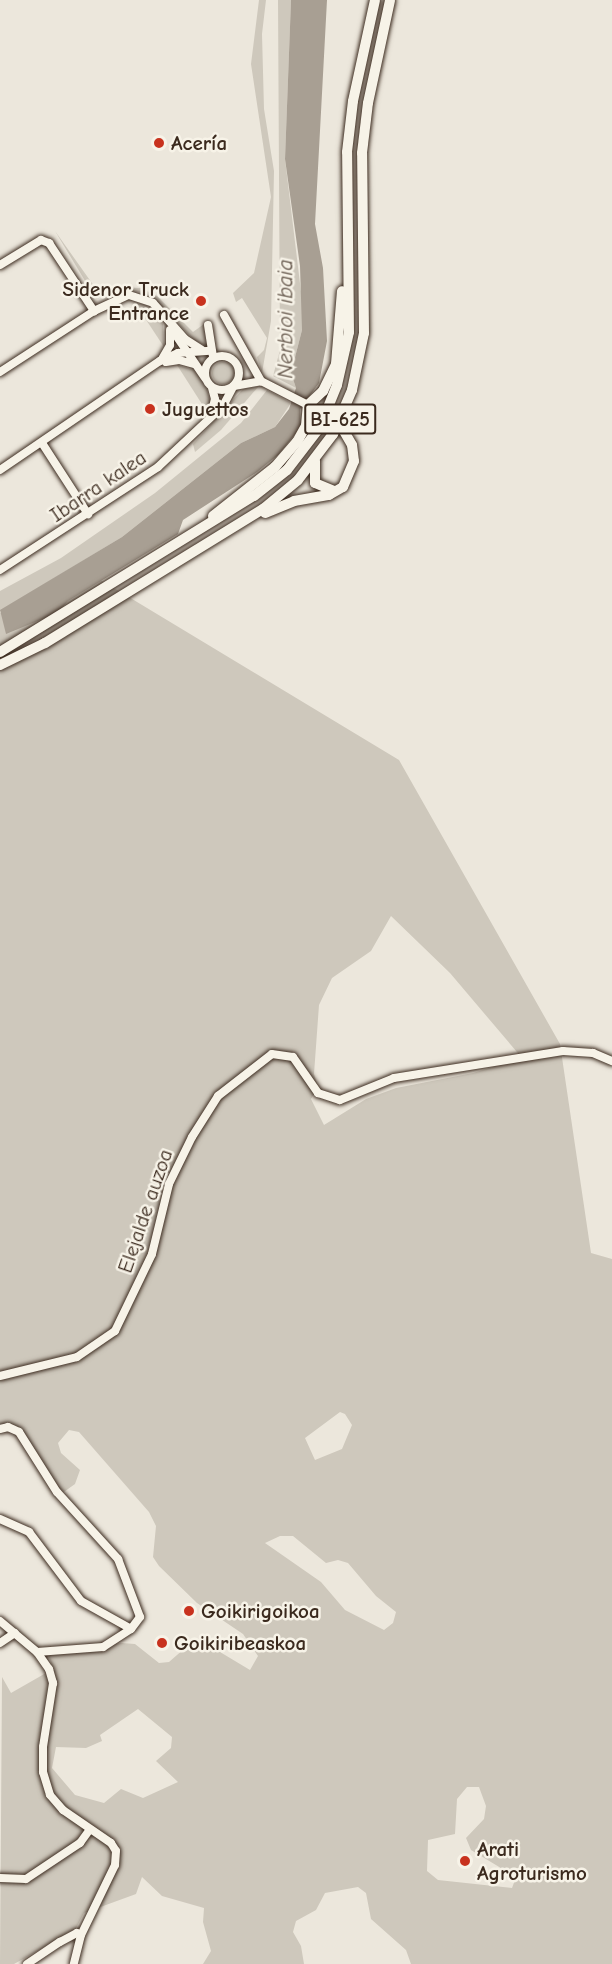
<!DOCTYPE html>
<html>
<head>
<meta charset="utf-8">
<style>
  body { margin:0 }
  #map { position:relative; width:612px; height:1964px; overflow:hidden; background:#ece7dc; font-family:"Comic Neue",sans-serif }
  div>[style] { position:absolute }
  [style*='--x'] { left:calc(var(--x)*1px); top:calc(var(--y)*1px); width:calc(var(--w)*1px); rotate:calc(var(--a)*1deg) }
  .green>* { inset:0; background:#cec8bc }
  .round { border-radius:50% }
  .water>* { inset:0; background:#a89f93 }
  .roads { filter:drop-shadow(0 0 2px #3b2a1e) drop-shadow(0 0 2px #3b2a1e) }
  .minor>* { height:8px; margin:-4px; padding:0 4px; transform-origin:4px; border-radius:4px; background:#f7f3e8 }
  .minor>.ring { margin:-4px; padding:0; box-sizing:content-box; background:none; border:8px solid #f7f3e8; border-radius:50% }
  .major>* { height:10px; margin:-5px; padding:0 5px; transform-origin:5px; border-radius:5px; background:#f7f3e8 }
  .dots>* { width:16px; height:16px; translate:-50% -50%; box-sizing:border-box; border:3px solid #f7f3e8; border-radius:50% }
  span { translate:-50% -50%; white-space:nowrap; text-align:center; line-height:1.15; -webkit-text-stroke:5px #f7f3e8; paint-order:stroke }
  .shield-label span { padding:2px 4px; background:#f7f3e8; border:2px solid; border-radius:4px; -webkit-text-stroke-width:0 }
  .shield-label { font-size:20px; color:#3b2a1e; font-weight:700 }
  .poi-label { font-size:21px; color:#3b2a1e; font-weight:700 }
  .left { translate:0 -50%; text-align:left }
  .right { translate:-100% -50%; text-align:right }
  .street-label { font-size:21px; color:#3b2a1e }
  .water-label { font-size:22px; color:#615347; font-style:italic }
</style>
</head>
<body>
<div id="map">
  <div class="green">
    <i style="clip-path:polygon(259px 0,266px 0,262px 34px,264px 109px,274px 171px,271px 321px,262px 373px,257px 357px,264px 350px,267px 338px,242px 298px,236px 302px,233px 293px,254px 273px,271px 197px,251px 64px)"></i>
    <i style="clip-path:polygon(278px 0,291px 0,285px 159px,302px 300px,302px 330px,291px 373px,296px 388px,273px 376px,280px 350px)"></i>
    <i style="clip-path:polygon(55px 231px,94px 286px,141px 288px,157px 296px,193px 332px,204px 324px,206px 346px,194px 340px,160px 304px,143px 292px,121px 291px,96px 299px)"></i>
    <i style="clip-path:polygon(135px 303px,146px 305px,163px 324px,164px 347px)"></i>
    <i class="round" style="left:212px;top:362px;width:22px;height:22px"></i>
    <i style="clip-path:polygon(177px 365px,194px 370px,206px 386px,210px 401px,207px 412px)"></i>
    <i style="clip-path:polygon(258px 387px,221px 430px,195px 452px,193px 444px,243px 389px)"></i>
    <i style="clip-path:polygon(267px 390px,291px 403px,275px 427px,241px 443px,122px 537px,0 611px,0 591px,61px 558px,155px 493px,241px 423px)"></i>
    <i style="clip-path:polygon(evenodd,89px 573px,399px 760px,560px 1044px,591px 1253px,612px 1259px,612px 1964px,411px 1964px,406px 1950px,371px 1919px,366px 1893px,358px 1887px,325px 1893px,316px 1910px,296px 1921px,293px 1932px,301px 1946px,304px 1964px,203px 1964px,211px 1951px,203px 1922px,204px 1908px,162px 1896px,142px 1877px,136px 1894px,84px 1913px,75px 1930px,14px 1964px,0 1964px,2px 1677px,11px 1693px,53px 1669px,47px 1651px,122px 1643px,135px 1644px,159px 1663px,169px 1662px,193px 1641px,205px 1643px,250px 1670px,258px 1656px,243px 1634px,197px 1603px,159px 1566px,153px 1557px,156px 1526px,149px 1512px,79px 1432px,69px 1430px,58px 1443px,61px 1453px,80px 1470px,75px 1484px,61px 1494px,15px 1425px,0 1430px,0 613px,89px 573px,391px 916px,450px 973px,522px 1058px,473px 1073px,396px 1088px,366px 1099px,324px 1125px,311px 1099px,318px 1087px,314px 1074px,319px 1005px,332px 978px,371px 951px,391px 916px,89px 573px,340px 1412px,345px 1414px,352px 1425px,342px 1449px,315px 1460px,305px 1438px,340px 1412px,89px 573px,280px 1536px,293px 1536px,326px 1563px,338px 1560px,348px 1563px,376px 1596px,396px 1612px,393px 1623px,384px 1630px,345px 1610px,321px 1582px,265px 1543px,280px 1536px,89px 573px,138px 1709px,172px 1737px,171px 1748px,156px 1761px,178px 1782px,143px 1798px,121px 1789px,104px 1803px,75px 1795px,52px 1768px,56px 1747px,86px 1748px,102px 1741px,100px 1735px,138px 1709px,89px 573px,467px 1787px,479px 1787px,486px 1806px,484px 1819px,466px 1838px,471px 1850px,511px 1874px,515px 1880px,512px 1888px,438px 1880px,427px 1871px,428px 1840px,455px 1834px,457px 1799px,467px 1787px)"></i>
  </div>
  <div class="water">
    <i style="clip-path:polygon(291px 0,327px 0,315px 224px,323px 268px,327px 341px,319px 383px,300px 409px,301px 427px,278px 455px,257px 472px,183px 520px,178px 534px,68px 601px,57px 613px,6px 634px,0 610px,122px 537px,241px 443px,275px 427px,289px 409px,296px 388px,291px 373px,302px 330px,300px 266px,285px 159px)"></i>
  </div>
  <div class="roads">
    <div class="minor">
      <i style="--x:0;--y:265;--w:48;--a:-31.4"></i>
      <i style="--x:41;--y:240;--w:9;--a:21"></i>
      <i style="--x:49;--y:243;--w:82;--a:56.5"></i>
      <i style="--x:224;--y:315;--w:76;--a:60.7"></i>
      <i style="--x:261;--y:381;--w:53;--a:27.1"></i>
      <i style="--x:208;--y:325;--w:31;--a:81"></i>
      <i style="--x:175;--y:334;--w:53;--a:55.7"></i>
      <i class="ring" style="left:205px;top:356px;width:26px;height:26px"></i>
      <i style="--x:162;--y:359;--w:16;--a:-60"></i>
      <i style="--x:170;--y:345;--w:15;--a:-90"></i>
      <i style="--x:166;--y:362;--w:13;--a:-9"></i>
      <i style="--x:179;--y:360;--w:16;--a:15"></i>
      <i style="--x:0;--y:372;--w:112;--a:-33"></i>
      <i style="--x:94;--y:311;--w:38;--a:-25"></i>
      <i style="--x:129;--y:295;--w:25;--a:18"></i>
      <i style="--x:153;--y:303;--w:48;--a:48.4"></i>
      <i style="--x:185;--y:339;--w:20;--a:33"></i>
      <i style="--x:234;--y:386;--w:27;--a:-10"></i>
      <i style="--x:211;--y:416;--w:17;--a:-77"></i>
      <i style="--x:215;--y:399;--w:11;--a:-105"></i>
      <i style="--x:42;--y:443;--w:85;--a:57.1"></i>
      <i style="--x:0;--y:470;--w:194;--a:-34.3"></i>
      <i style="--x:160;--y:361;--w:20;--a:-24"></i>
      <i style="--x:178;--y:353;--w:32;--a:-4"></i>
      <i style="--x:0;--y:570;--w:189;--a:-33.1"></i>
      <i style="--x:158;--y:467;--w:89;--a:-43.2"></i>
      <i style="--x:223;--y:406;--w:21;--a:-62"></i>
      <i style="--x:0;--y:1376;--w:79;--a:-13.9"></i>
      <i style="--x:77;--y:1357;--w:46;--a:-34.4"></i>
      <i style="--x:115;--y:1331;--w:85;--a:-64.3"></i>
      <i style="--x:152;--y:1254;--w:72;--a:-76.3"></i>
      <i style="--x:169;--y:1184;--w:52;--a:-63.9"></i>
      <i style="--x:192;--y:1137;--w:49;--a:-57.6"></i>
      <i style="--x:218;--y:1096;--w:68;--a:-37.9"></i>
      <i style="--x:272;--y:1054;--w:21;--a:8"></i>
      <i style="--x:293;--y:1057;--w:44;--a:55.2"></i>
      <i style="--x:318;--y:1093;--w:23;--a:18"></i>
      <i style="--x:340;--y:1100;--w:58;--a:-22.2"></i>
      <i style="--x:394;--y:1078;--w:171;--a:-9.1"></i>
      <i style="--x:563;--y:1051;--w:30;--a:4"></i>
      <i style="--x:593;--y:1053;--w:21;--a:23"></i>
      <i style="--x:0;--y:1429;--w:8;--a:-14"></i>
      <i style="--x:8;--y:1427;--w:12;--a:24"></i>
      <i style="--x:19;--y:1432;--w:71;--a:57.7"></i>
      <i style="--x:57;--y:1492;--w:91;--a:47.7"></i>
      <i style="--x:118;--y:1559;--w:62;--a:69.2"></i>
      <i style="--x:140;--y:1617;--w:15;--a:127"></i>
      <i style="--x:131;--y:1629;--w:33;--a:147"></i>
      <i style="--x:103;--y:1647;--w:66;--a:175.7"></i>
      <i style="--x:0;--y:1519;--w:32;--a:24"></i>
      <i style="--x:29;--y:1532;--w:86;--a:53"></i>
      <i style="--x:81;--y:1601;--w:57;--a:29.2"></i>
      <i style="--x:0;--y:1621;--w:48;--a:40"></i>
      <i style="--x:37;--y:1652;--w:21;--a:55"></i>
      <i style="--x:49;--y:1669;--w:15;--a:74"></i>
      <i style="--x:53;--y:1683;--w:65;--a:98.9"></i>
      <i style="--x:43;--y:1747;--w:25;--a:90"></i>
      <i style="--x:43;--y:1772;--w:24;--a:73"></i>
      <i style="--x:50;--y:1795;--w:20;--a:49"></i>
      <i style="--x:63;--y:1810;--w:58;--a:34.5"></i>
      <i style="--x:111;--y:1843;--w:9;--a:58"></i>
      <i style="--x:116;--y:1851;--w:14;--a:94"></i>
      <i style="--x:115;--y:1865;--w:78;--a:115.9"></i>
      <i style="--x:81;--y:1935;--w:30;--a:104"></i>
      <i style="--x:0;--y:1643;--w:18;--a:-34"></i>
      <i style="--x:0;--y:1878;--w:26;--a:2"></i>
      <i style="--x:26;--y:1879;--w:65;--a:-33.7"></i>
      <i style="--x:80;--y:1843;--w:17;--a:-54"></i>
      <i style="--x:27;--y:1964;--w:40;--a:-34"></i>
      <i style="--x:60;--y:1942;--w:19;--a:-28"></i>
      <i style="--x:77;--y:1933;--w:4;--a:27"></i>
    </div>
    <div class="major">
      <i style="--x:315;--y:461;--w:22;--a:90"></i>
      <i style="--x:315;--y:483;--w:21;--a:23"></i>
      <i style="--x:265;--y:513;--w:31;--a:-22"></i>
      <i style="--x:294;--y:501;--w:36;--a:-10"></i>
      <i style="--x:329;--y:495;--w:16;--a:-30"></i>
      <i style="--x:343;--y:487;--w:28;--a:-67"></i>
      <i style="--x:354;--y:461;--w:16;--a:-97"></i>
      <i style="--x:352;--y:445;--w:24;--a:-120"></i>
      <i style="--x:213;--y:516;--w:79;--a:-38.3"></i>
      <i style="--x:275;--y:467;--w:33;--a:-49"></i>
      <i style="--x:297;--y:442;--w:18;--a:-61"></i>
      <i style="--x:306;--y:426;--w:21;--a:-85"></i>
      <i style="--x:308;--y:405;--w:21;--a:-43"></i>
      <i style="--x:323;--y:391;--w:30;--a:-64"></i>
      <i style="--x:336;--y:364;--w:73;--a:-85.3"></i>
      <i style="--x:0;--y:652;--w:298;--a:-31.6"></i>
      <i style="--x:254;--y:496;--w:42;--a:-38.2"></i>
      <i style="--x:287;--y:470;--w:54;--a:-52.5"></i>
      <i style="--x:320;--y:427;--w:45;--a:-68"></i>
      <i style="--x:337;--y:385;--w:54;--a:-77.2"></i>
      <i style="--x:349;--y:332;--w:180;--a:-90.6"></i>
      <i style="--x:347;--y:152;--w:51;--a:-83.3"></i>
      <i style="--x:353;--y:101;--w:103;--a:-77.7"></i>
      <i style="--x:0;--y:665;--w:50;--a:-26.1"></i>
      <i style="--x:45;--y:643;--w:256;--a:-31.6"></i>
      <i style="--x:263;--y:509;--w:45;--a:-39.6"></i>
      <i style="--x:298;--y:480;--w:58;--a:-52.7"></i>
      <i style="--x:333;--y:434;--w:48;--a:-66.6"></i>
      <i style="--x:352;--y:390;--w:58;--a:-78.1"></i>
      <i style="--x:364;--y:333;--w:180;--a:-90.6"></i>
      <i style="--x:362;--y:153;--w:50;--a:-83.2"></i>
      <i style="--x:368;--y:103;--w:105;--a:-77.9"></i>
    </div>
  </div>
  <div class="dots">
    <i style="left:159px;top:143px;background:#c8321e"></i>
    <i style="left:201px;top:301px;background:#c8321e"></i>
    <i style="left:150px;top:409px;background:#c8321e"></i>
    <i style="left:189px;top:1611px;background:#c8321e"></i>
    <i style="left:162px;top:1643px;background:#c8321e"></i>
    <i style="left:465px;top:1861px;background:#c8321e"></i>
  </div>
  <div class="shield-label">
    <span style="left:340px;top:419px">BI-625</span>
  </div>
  <div class="poi-label">
    <span class="left" style="left:171px;top:143px">Acería</span>
    <span class="right" style="left:189px;top:301px">Sidenor Truck<br>Entrance</span>
    <span class="left" style="left:162px;top:409px">Juguettos</span>
    <span class="left" style="left:201px;top:1611px">Goikirigoikoa</span>
    <span class="left" style="left:174px;top:1643px">Goikiribeaskoa</span>
    <span class="left" style="left:477px;top:1861px">Arati<br>Agroturismo</span>
  </div>
  <div class="street-label">
    <span style="left:98px;top:486px;rotate:-34deg">Ibarra kalea</span>
    <span style="left:145px;top:1211px;rotate:-71deg">Elejalde auzoa</span>
  </div>
  <div class="water-label">
    <span style="left:286px;top:319px;rotate:-90deg">Nerbioi ibaia</span>
  </div>
</div>
</body>
</html>
